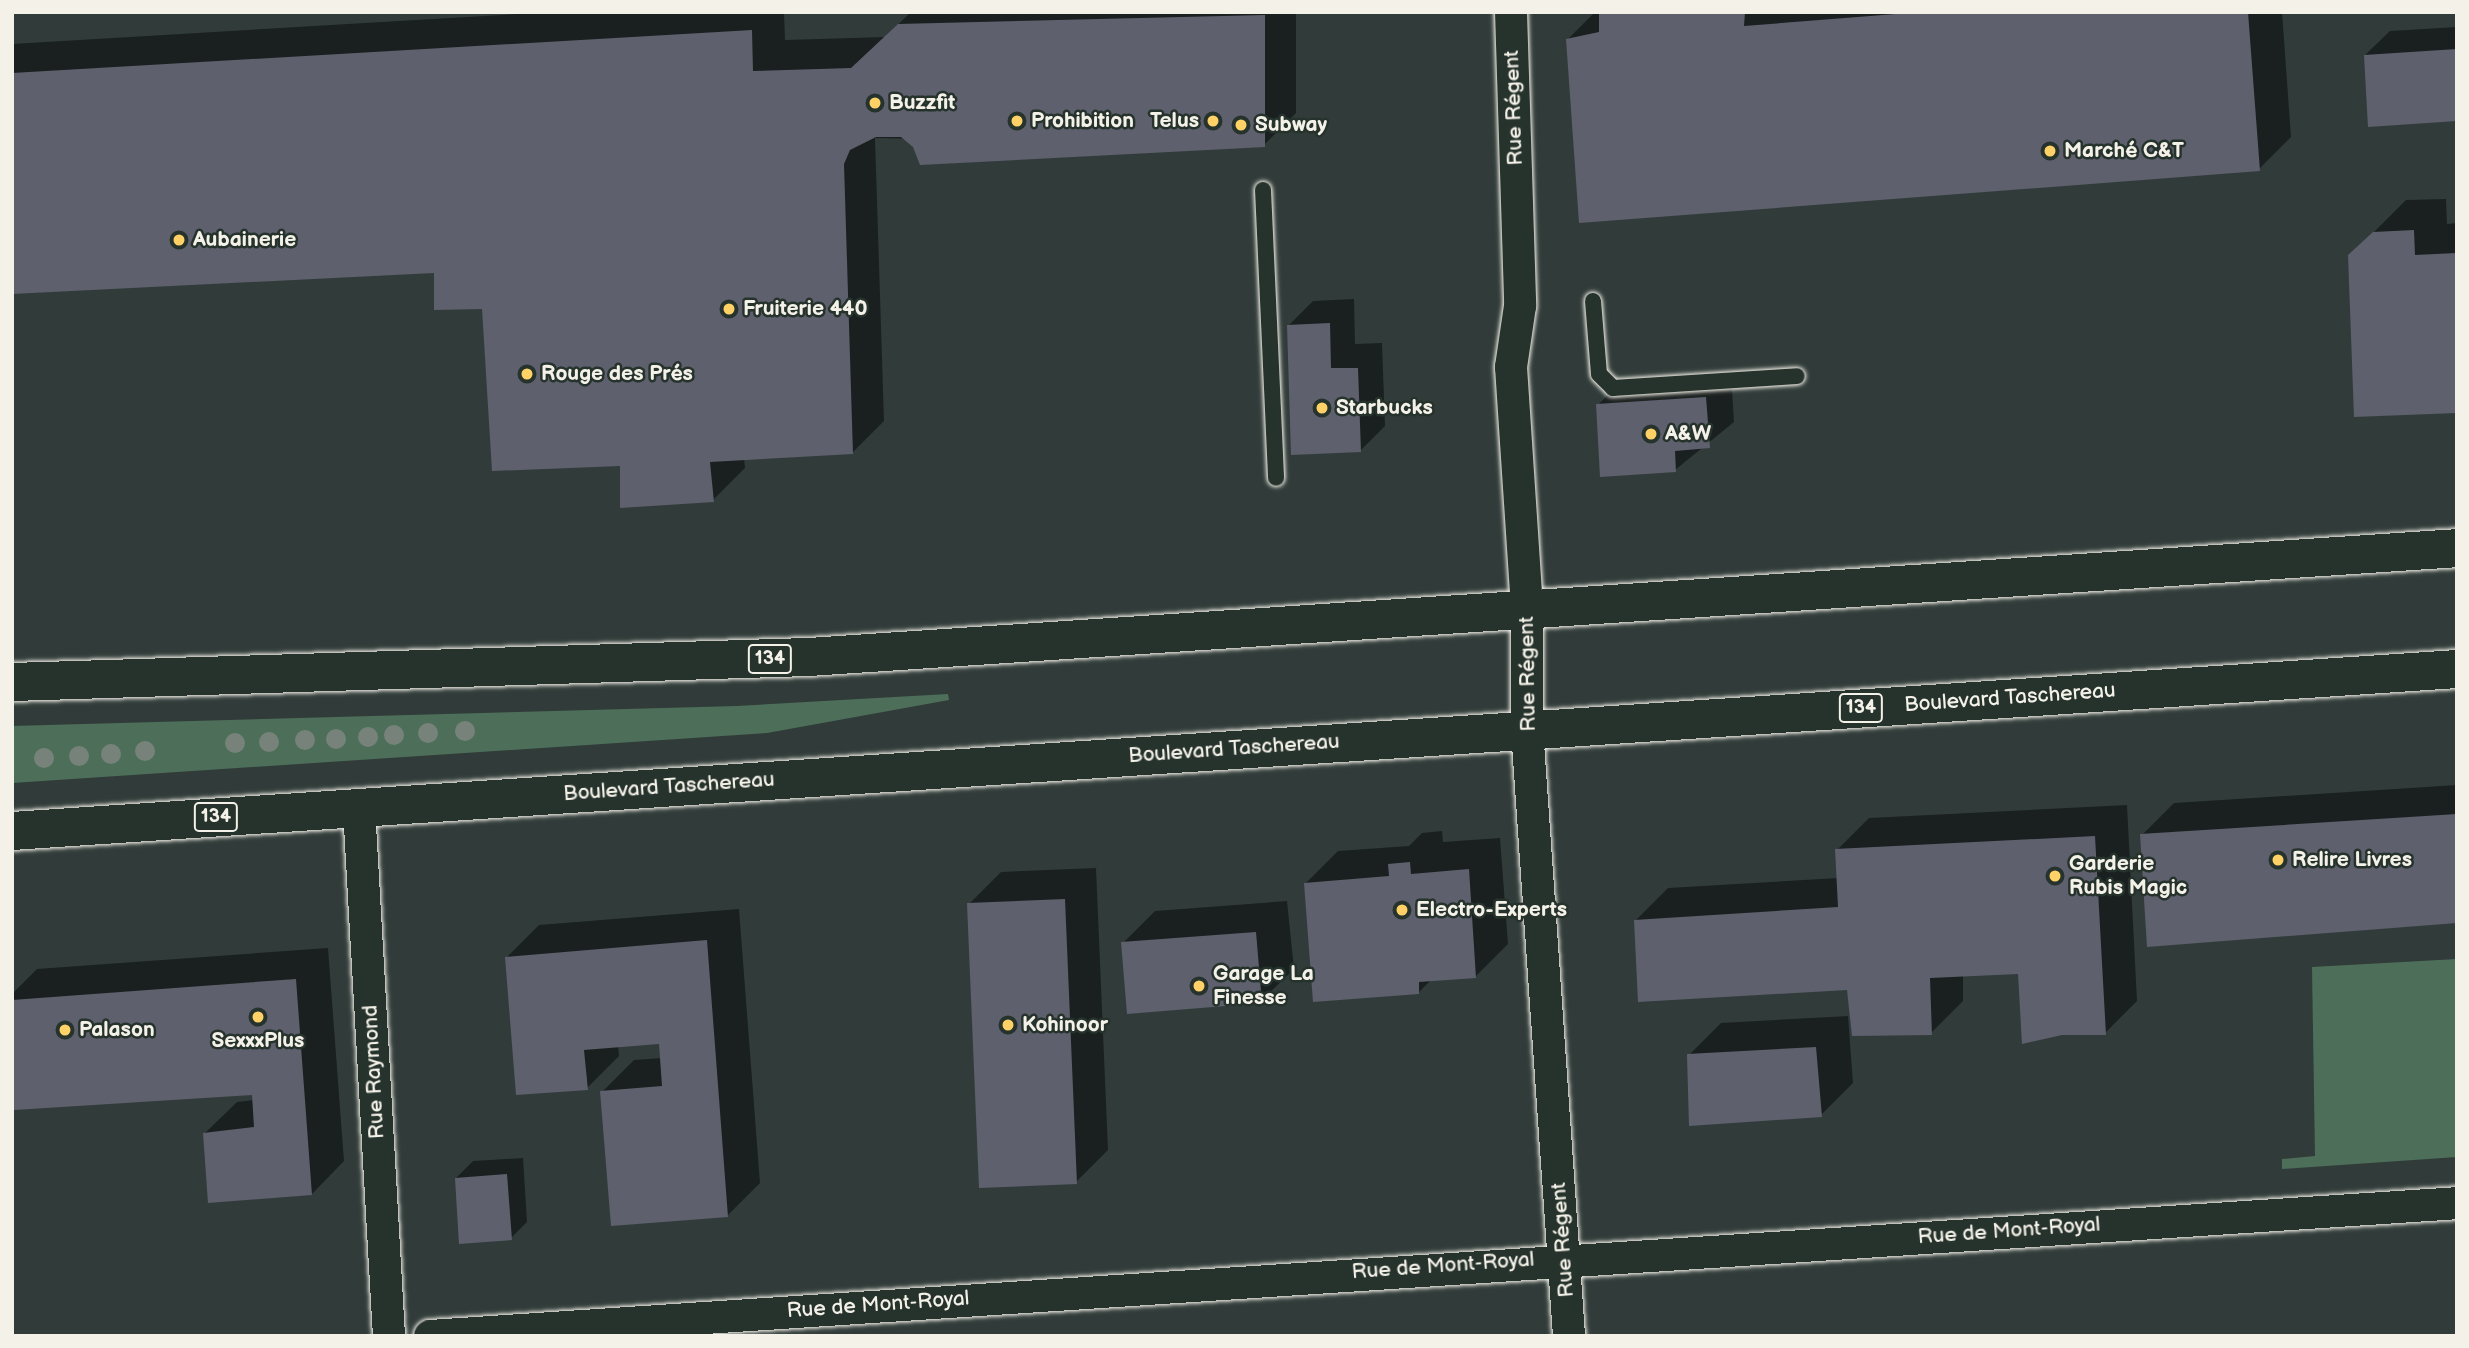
<!DOCTYPE html>
<html>
<head>
<meta charset="utf-8">
<style>
  body { margin:0 }
  #map { position:relative; width:2469px; height:1348px; overflow:hidden; background:#313c3a; font-family:"Balsamiq Sans",sans-serif }
  div>[style] { position:absolute }
  [style*='--x'] { left:calc(var(--x)*1px); top:calc(var(--y)*1px); width:calc(var(--w)*1px); rotate:calc(var(--a)*1deg) }
  .green>* { inset:0; background:#4d6f59 }
  .shadow>* { inset:0; background:#0007 }
  .building>* { inset:0; background:#5e606d }
  .roads { filter:drop-shadow(0 0 2px #f4f1e8) drop-shadow(0 0 2px #f4f1e8) }
  .lane>* { height:16px; margin:-8px; padding:0 8px; transform-origin:8px; border-radius:8px; background:#26332d }
  .street>* { height:32px; margin:-16px; padding:0 16px; transform-origin:16px; border-radius:16px; background:#26332d }
  .primary>* { height:38px; margin:-19px; padding:0 19px; transform-origin:19px; border-radius:19px; background:#26332d }
  .trees>* { width:20px; height:20px; margin:-10px; border-radius:50%; background:#77837a }
  .dots>* { width:19px; height:19px; translate:-50% -50%; box-sizing:border-box; border:4px solid #26332d; border-radius:50% }
  span { translate:-50% -50%; white-space:nowrap; text-align:center; line-height:1.15; -webkit-text-stroke:5px #26332d; paint-order:stroke }
  .shield-label span { padding:2px 5px; background:#26332d; border:2px solid; border-radius:5px; -webkit-text-stroke-width:0 }
  .shield-label { font-size:19px; color:#f4f1e8; font-weight:700 }
  .poi-label { font-size:21px; color:#f4f1e8; font-weight:700 }
  .left { translate:0 -50%; text-align:left }
  .right { translate:-100% -50%; text-align:right }
  .street-label { font-size:21px; color:#f4f1e8 }
  .frame { position:absolute; inset:0; border:14px solid #f4f1e8; pointer-events:none }
</style>
</head>
<body>
<div id="map">
  <div class="green">
    <i style="clip-path:polygon(948px 694px,949px 700px,767px 733px,12px 783px,12px 726px,737px 706px)"></i>
    <i style="clip-path:polygon(2457px 959px,2457px 1157px,2282px 1169px,2282px 1159px,2315px 1156px,2312px 967px)"></i>
  </div>
  <div class="shadow">
    <i style="clip-path:polygon(550px 12px,784px 12px,785px 40px,885px 37px,911px 12px,1296px 12px,1296px 113px,1264px 145px,875px 138px,884px 421px,852px 453px,744px 458px,745px 468px,713px 500px,621px 464px,484px 307px,436px 271px,12px 292px,12px 44px)"></i>
    <i style="clip-path:polygon(1595px 12px,2282px 12px,2291px 137px,2259px 169px,1568px 39px)"></i>
    <i style="clip-path:polygon(2457px 27px,2457px 120px,2365px 55px,2390px 31px)"></i>
    <i style="clip-path:polygon(2446px 199px,2447px 224px,2457px 223px,2457px 412px,2350px 256px,2406px 200px)"></i>
    <i style="clip-path:polygon(1354px 299px,1355px 344px,1382px 343px,1385px 426px,1360px 451px,1288px 326px,1313px 301px)"></i>
    <i style="clip-path:polygon(1731px 373px,1734px 422px,1675px 470px,1598px 405px,1622px 380px)"></i>
    <i style="clip-path:polygon(2457px 785px,2457px 923px,2142px 835px,2174px 803px)"></i>
    <i style="clip-path:polygon(2127px 805px,2137px 1001px,2105px 1033px,2019px 972px,1963px 975px,1963px 1001px,1931px 1033px,1849px 988px,1636px 920px,1668px 888px,1838px 878px,1837px 850px,1869px 818px)"></i>
    <i style="clip-path:polygon(1442px 831px,1443px 842px,1500px 838px,1508px 944px,1476px 976px,1431px 980px,1419px 992px,1306px 883px,1338px 851px,1409px 846px,1422px 833px)"></i>
    <i style="clip-path:polygon(1096px 868px,1108px 1150px,1076px 1182px,969px 904px,1001px 872px)"></i>
    <i style="clip-path:polygon(1287px 901px,1294px 969px,1261px 1001px,1123px 943px,1155px 911px)"></i>
    <i style="clip-path:polygon(739px 909px,760px 1183px,728px 1215px,602px 1092px,634px 1060px,662px 1058px,660px 1042px,618px 1045px,619px 1056px,587px 1088px,507px 957px,539px 925px)"></i>
    <i style="clip-path:polygon(328px 948px,344px 1161px,312px 1194px,204px 1134px,237px 1102px,254px 1100px,253px 1093px,15px 1108px,12px 994px,37px 969px)"></i>
    <i style="clip-path:polygon(1848px 1016px,1853px 1083px,1821px 1115px,1689px 1055px,1721px 1023px)"></i>
    <i style="clip-path:polygon(523px 1158px,527px 1222px,511px 1238px,456px 1178px,473px 1161px)"></i>
  </div>
  <div class="building">
    <i style="clip-path:polygon(1599px 12px,1745px 12px,1744px 26px,1921px 12px,2248px 12px,2260px 171px,1579px 223px,1566px 39px,1599px 32px)"></i>
    <i style="clip-path:polygon(1265px 15px,1265px 147px,920px 165px,913px 147px,901px 137px,876px 137px,850px 150px,844px 164px,853px 454px,710px 462px,714px 502px,620px 508px,620px 466px,492px 471px,482px 309px,434px 310px,434px 273px,12px 294px,12px 73px,752px 30px,753px 71px,851px 68px,898px 24px)"></i>
    <i style="clip-path:polygon(2457px 49px,2457px 121px,2368px 127px,2364px 55px)"></i>
    <i style="clip-path:polygon(2414px 230px,2415px 255px,2457px 253px,2457px 413px,2354px 417px,2348px 255px,2373px 232px)"></i>
    <i style="clip-path:polygon(1330px 323px,1331px 368px,1358px 368px,1361px 452px,1291px 455px,1287px 325px)"></i>
    <i style="clip-path:polygon(1706px 397px,1710px 448px,1675px 451px,1676px 472px,1600px 477px,1596px 404px)"></i>
    <i style="clip-path:polygon(2457px 814px,2457px 923px,2147px 947px,2140px 834px)"></i>
    <i style="clip-path:polygon(2095px 836px,2106px 1035px,2062px 1035px,2022px 1044px,2018px 974px,1930px 978px,1932px 1035px,1852px 1036px,1847px 990px,1638px 1002px,1634px 920px,1838px 907px,1835px 849px)"></i>
    <i style="clip-path:polygon(1410px 862px,1411px 874px,1469px 869px,1476px 978px,1419px 982px,1419px 994px,1313px 1002px,1304px 883px,1389px 876px,1388px 864px)"></i>
    <i style="clip-path:polygon(1065px 899px,1077px 1184px,979px 1188px,967px 903px)"></i>
    <i style="clip-path:polygon(1256px 932px,1262px 1003px,1127px 1014px,1121px 942px)"></i>
    <i style="clip-path:polygon(707px 940px,728px 1217px,611px 1226px,600px 1091px,662px 1086px,659px 1044px,584px 1050px,588px 1090px,516px 1095px,505px 957px)"></i>
    <i style="clip-path:polygon(296px 979px,312px 1195px,208px 1203px,203px 1133px,254px 1127px,252px 1095px,14px 1110px,12px 1000px)"></i>
    <i style="clip-path:polygon(1816px 1047px,1822px 1117px,1689px 1126px,1687px 1054px)"></i>
    <i style="clip-path:polygon(507px 1174px,512px 1240px,459px 1244px,455px 1178px)"></i>
  </div>
  <div class="roads">
    <div class="lane">
      <i style="--x:1263;--y:190;--w:288;--a:87.4"></i>
      <i style="--x:1593;--y:301;--w:73;--a:85.3"></i>
      <i style="--x:1599;--y:374;--w:20;--a:45"></i>
      <i style="--x:1613;--y:388;--w:184;--a:-3.7"></i>
    </div>
    <div class="street">
      <i style="--x:1511;--y:12;--w:294;--a:88.2"></i>
      <i style="--x:1520;--y:306;--w:62;--a:98.4"></i>
      <i style="--x:1511;--y:367;--w:244;--a:86.2"></i>
      <i style="--x:1527;--y:610;--w:119;--a:90"></i>
      <i style="--x:1527;--y:729;--w:608;--a:86.04"></i>
      <i style="--x:359;--y:808;--w:529;--a:86.75"></i>
      <i style="--x:430;--y:1336;--w:2031;--a:-3.75"></i>
    </div>
    <div class="primary">
      <i style="--x:12;--y:682;--w:797;--a:-1.8"></i>
      <i style="--x:809;--y:657;--w:1652;--a:-3.78"></i>
      <i style="--x:12;--y:831;--w:2450;--a:-3.79"></i>
    </div>
  </div>
  <div class="trees">
    <i style="left:465px;top:731px"></i>
    <i style="left:428px;top:733px"></i>
    <i style="left:394px;top:735px"></i>
    <i style="left:368px;top:737px"></i>
    <i style="left:336px;top:739px"></i>
    <i style="left:305px;top:740px"></i>
    <i style="left:269px;top:742px"></i>
    <i style="left:235px;top:743px"></i>
    <i style="left:145px;top:751px"></i>
    <i style="left:111px;top:754px"></i>
    <i style="left:79px;top:756px"></i>
    <i style="left:44px;top:758px"></i>
  </div>
  <div class="dots">
    <i style="left:875px;top:103px;background:#ffd166"></i>
    <i style="left:1017px;top:121px;background:#ffd166"></i>
    <i style="left:1213px;top:121px;background:#ffd166"></i>
    <i style="left:1241px;top:125px;background:#ffd166"></i>
    <i style="left:2050px;top:151px;background:#ffd166"></i>
    <i style="left:179px;top:240px;background:#ffd166"></i>
    <i style="left:729px;top:309px;background:#ffd166"></i>
    <i style="left:527px;top:374px;background:#ffd166"></i>
    <i style="left:1322px;top:408px;background:#ffd166"></i>
    <i style="left:1651px;top:434px;background:#ffd166"></i>
    <i style="left:2278px;top:860px;background:#ffd166"></i>
    <i style="left:2055px;top:876px;background:#ffd166"></i>
    <i style="left:1402px;top:910px;background:#ffd166"></i>
    <i style="left:1199px;top:986px;background:#ffd166"></i>
    <i style="left:258px;top:1017px;background:#ffd166"></i>
    <i style="left:1008px;top:1025px;background:#ffd166"></i>
    <i style="left:65px;top:1030px;background:#ffd166"></i>
  </div>
  <div class="shield-label">
    <span style="left:770px;top:659px">134</span>
    <span style="left:1861px;top:708px">134</span>
    <span style="left:216px;top:817px">134</span>
  </div>
  <div class="poi-label">
    <span class="left" style="left:889px;top:103px">Buzzfit</span>
    <span class="left" style="left:1031px;top:121px">Prohibition</span>
    <span class="right" style="left:1199px;top:121px">Telus</span>
    <span class="left" style="left:1255px;top:125px">Subway</span>
    <span class="left" style="left:2064px;top:151px">Marché C&amp;T</span>
    <span class="left" style="left:193px;top:240px">Aubainerie</span>
    <span class="left" style="left:743px;top:309px">Fruiterie 440</span>
    <span class="left" style="left:541px;top:374px">Rouge des Prés</span>
    <span class="left" style="left:1336px;top:408px">Starbucks</span>
    <span class="left" style="left:1665px;top:434px">A&amp;W</span>
    <span class="left" style="left:2292px;top:860px">Relire Livres</span>
    <span class="left" style="left:2069px;top:876px">Garderie<br>Rubis Magic</span>
    <span class="left" style="left:1416px;top:910px">Electro-Experts</span>
    <span class="left" style="left:1213px;top:986px">Garage La<br>Finesse</span>
    <span class="left" style="left:1022px;top:1025px">Kohinoor</span>
    <span class="left" style="left:79px;top:1030px">Palason</span>
    <span style="left:258px;top:1041px">SexxxPlus</span>
  </div>
  <div class="street-label">
    <span style="left:1514px;top:108px;rotate:-92deg">Rue Régent</span>
    <span style="left:1528px;top:674px;rotate:-91deg">Rue Régent</span>
    <span style="left:2010px;top:698px;rotate:-4deg">Boulevard Taschereau</span>
    <span style="left:1234px;top:749px;rotate:-4deg">Boulevard Taschereau</span>
    <span style="left:669px;top:787px;rotate:-4deg">Boulevard Taschereau</span>
    <span style="left:374px;top:1072px;rotate:-93deg">Rue Raymond</span>
    <span style="left:2009px;top:1231px;rotate:-4deg">Rue de Mont-Royal</span>
    <span style="left:1563px;top:1240px;rotate:-94deg">Rue Régent</span>
    <span style="left:1443px;top:1266px;rotate:-4deg">Rue de Mont-Royal</span>
    <span style="left:878px;top:1305px;rotate:-4deg">Rue de Mont-Royal</span>
  </div>
  <div class="frame"></div>
</div>
</body>
</html>
